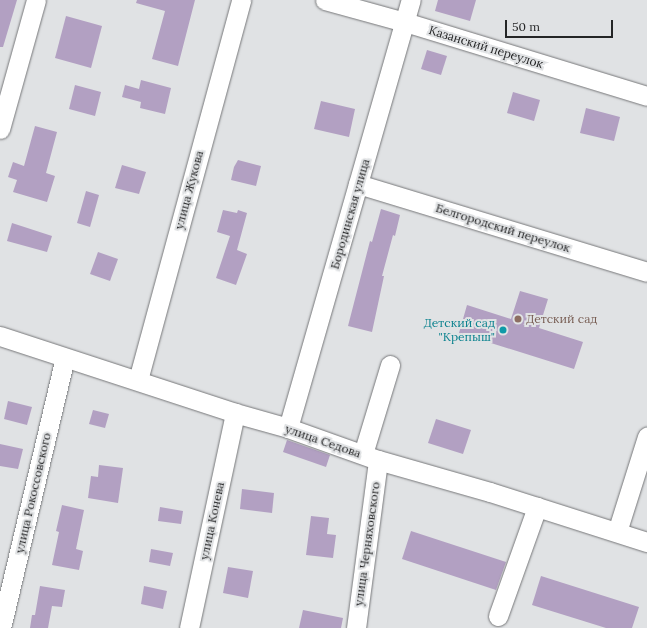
<!DOCTYPE html>
<html>
<head>
<meta charset="utf-8">
<style>
  body { margin:0 }
  #map { position:relative; width:647px; height:628px; overflow:hidden; background:#e0e2e4; font-family:Lora,serif }
  div>[style] { position:absolute }
  [style*='--x'] { left:calc(var(--x)*1px); top:calc(var(--y)*1px); width:calc(var(--w)*1px); rotate:calc(var(--a)*1deg) }
  .building>* { inset:0; background:#b2a0c2 }
  .roads { filter:drop-shadow(0 0 1px #767779) drop-shadow(0 0 1px #767779) }
  .minor>* { height:19px; margin:-9.5px; padding:0 9.5px; transform-origin:9.5px; border-radius:9.5px; background:#fff }
  .dots>* { width:11px; height:11px; translate:-50% -50%; box-sizing:border-box; border:2px solid #e0e2e4; border-radius:50% }
  span { translate:-50% -50%; white-space:nowrap; text-align:center; line-height:1.15; -webkit-text-stroke:4px #e0e2e4; paint-order:stroke }
  .street-label { font-size:12px; color:#242526 }
  .education-label { font-size:12px; color:#785e54 }
  .left { translate:0 -50%; text-align:left }
  .culture-label { font-size:12px; color:#0d838f }
  .right { translate:-100% -50%; text-align:right }
  .scale { position:absolute; left:505px; top:20px; width:108px; height:18px; box-sizing:border-box; border:2px solid #242526; border-top:0; padding-left:5px; font-size:12px; line-height:14px; white-space:nowrap; color:#242526; -webkit-text-stroke:3px #e0e2e4; paint-order:stroke }
</style>
</head>
<body>
<div id="map">
  <div class="building">
    <i style="clip-path:polygon(0 0,17px 0,3px 47px,0 47px)"></i>
    <i style="clip-path:polygon(137px 0,195px 0,178px 66px,152px 59px,165px 11px,136px 3px)"></i>
    <i style="clip-path:polygon(438px 0,476px 0,470px 21px,435px 11px)"></i>
    <i style="clip-path:polygon(66px 16px,102px 26px,91px 68px,55px 58px)"></i>
    <i style="clip-path:polygon(427px 50px,447px 56px,441px 75px,421px 69px)"></i>
    <i style="clip-path:polygon(141px 80px,171px 88px,165px 114px,140px 108px,141px 102px,122px 97px,125px 85px,139px 89px)"></i>
    <i style="clip-path:polygon(75px 85px,101px 92px,95px 116px,69px 109px)"></i>
    <i style="clip-path:polygon(513px 92px,540px 100px,534px 121px,507px 113px)"></i>
    <i style="clip-path:polygon(321px 101px,355px 109px,349px 137px,314px 129px)"></i>
    <i style="clip-path:polygon(586px 108px,620px 117px,614px 141px,580px 133px)"></i>
    <i style="clip-path:polygon(35px 126px,57px 132px,46px 173px,55px 176px,47px 202px,13px 192px,17px 180px,8px 177px,13px 162px,24px 166px)"></i>
    <i style="clip-path:polygon(238px 160px,261px 166px,256px 186px,231px 180px,234px 167px)"></i>
    <i style="clip-path:polygon(122px 165px,146px 172px,139px 194px,115px 188px)"></i>
    <i style="clip-path:polygon(86px 191px,99px 195px,90px 227px,77px 223px)"></i>
    <i style="clip-path:polygon(381px 209px,400px 215px,395px 236px,393px 235px,382px 276px,384px 276px,372px 332px,348px 326px,370px 241px,372px 242px)"></i>
    <i style="clip-path:polygon(223px 210px,237px 213px,238px 210px,247px 213px,237px 250px,247px 254px,236px 285px,216px 278px,230px 236px,217px 232px)"></i>
    <i style="clip-path:polygon(12px 223px,52px 236px,47px 252px,7px 241px)"></i>
    <i style="clip-path:polygon(98px 252px,118px 259px,110px 281px,90px 274px)"></i>
    <i style="clip-path:polygon(520px 291px,548px 299px,539px 328px,583px 342px,574px 369px,459px 333px,467px 305px,511px 319px)"></i>
    <i style="clip-path:polygon(8px 401px,32px 407px,27px 425px,4px 419px)"></i>
    <i style="clip-path:polygon(93px 410px,109px 414px,105px 428px,89px 424px)"></i>
    <i style="clip-path:polygon(436px 419px,471px 430px,463px 454px,428px 443px)"></i>
    <i style="clip-path:polygon(287px 440px,330px 455px,326px 467px,283px 452px)"></i>
    <i style="clip-path:polygon(0 444px,23px 449px,18px 469px,0 466px)"></i>
    <i style="clip-path:polygon(99px 465px,123px 468px,118px 503px,88px 498px,91px 476px,98px 477px)"></i>
    <i style="clip-path:polygon(242px 489px,274px 493px,272px 513px,240px 509px)"></i>
    <i style="clip-path:polygon(62px 505px,84px 510px,76px 549px,83px 551px,79px 570px,52px 565px,59px 532px,56px 531px)"></i>
    <i style="clip-path:polygon(160px 507px,183px 511px,181px 524px,158px 521px)"></i>
    <i style="clip-path:polygon(311px 516px,329px 518px,327px 534px,336px 535px,333px 558px,306px 555px)"></i>
    <i style="clip-path:polygon(411px 531px,506px 562px,496px 590px,402px 559px)"></i>
    <i style="clip-path:polygon(151px 549px,173px 553px,170px 566px,149px 562px)"></i>
    <i style="clip-path:polygon(228px 567px,253px 571px,248px 598px,223px 593px)"></i>
    <i style="clip-path:polygon(541px 576px,639px 607px,632px 628px,606px 628px,532px 605px)"></i>
    <i style="clip-path:polygon(40px 586px,65px 590px,62px 607px,52px 606px,48px 628px,30px 628px,32px 615px,35px 615px)"></i>
    <i style="clip-path:polygon(144px 586px,167px 591px,163px 609px,141px 604px)"></i>
    <i style="clip-path:polygon(303px 610px,343px 618px,341px 628px,299px 628px)"></i>
  </div>
  <div class="roads">
    <div class="minor">
      <i style="--x:325;--y:0;--w:83;--a:15.4"></i>
      <i style="--x:405;--y:22;--w:253;--a:17"></i>
      <i style="--x:0;--y:129;--w:134;--a:-74.4"></i>
      <i style="--x:358;--y:184;--w:302;--a:16.9"></i>
      <i style="--x:0;--y:336;--w:247;--a:18.1"></i>
      <i style="--x:235;--y:413;--w:55;--a:15.8"></i>
      <i style="--x:288;--y:428;--w:96;--a:19.6"></i>
      <i style="--x:378;--y:460;--w:116;--a:15.9"></i>
      <i style="--x:490;--y:492;--w:165;--a:17.7"></i>
      <i style="--x:138;--y:380;--w:394;--a:-74.8"></i>
      <i style="--x:288;--y:428;--w:445;--a:-74"></i>
      <i style="--x:363;--y:454;--w:93;--a:-73.1"></i>
      <i style="--x:617;--y:532;--w:100;--a:-72.5"></i>
      <i style="--x:498;--y:616;--w:116;--a:-70.3"></i>
      <i style="--x:1;--y:628;--w:277;--a:-76.7"></i>
      <i style="--x:189;--y:628;--w:220;--a:-77.9"></i>
      <i style="--x:356;--y:628;--w:169;--a:-82.5"></i>
    </div>
  </div>
  <div class="dots">
    <i style="left:518px;top:319px;background:#8d6e63"></i>
    <i style="left:503px;top:330px;background:#0f9aa8"></i>
  </div>
  <div class="street-label">
    <span style="left:486px;top:47px;rotate:17deg">Казанский переулок</span>
    <span style="left:189px;top:190px;rotate:-75deg">улица Жукова</span>
    <span style="left:350px;top:214px;rotate:-74deg">Бородинская улица</span>
    <span style="left:503px;top:228px;rotate:17deg">Белгородский переулок</span>
    <span style="left:323px;top:441px;rotate:19deg">улица Седова</span>
    <span style="left:33px;top:493px;rotate:-77deg">улица Рокоссовского</span>
    <span style="left:212px;top:521px;rotate:-78deg">улица Конева</span>
    <span style="left:367px;top:544px;rotate:-82deg">улица Черняховского</span>
  </div>
  <div class="education-label">
    <span class="left" style="left:526px;top:319px">Детский сад</span>
  </div>
  <div class="culture-label">
    <span class="right" style="left:495px;top:330px">Детский сад<br>"Крепыш"</span>
  </div>
  <div class="scale">50 m</div>
</div>
</body>
</html>
